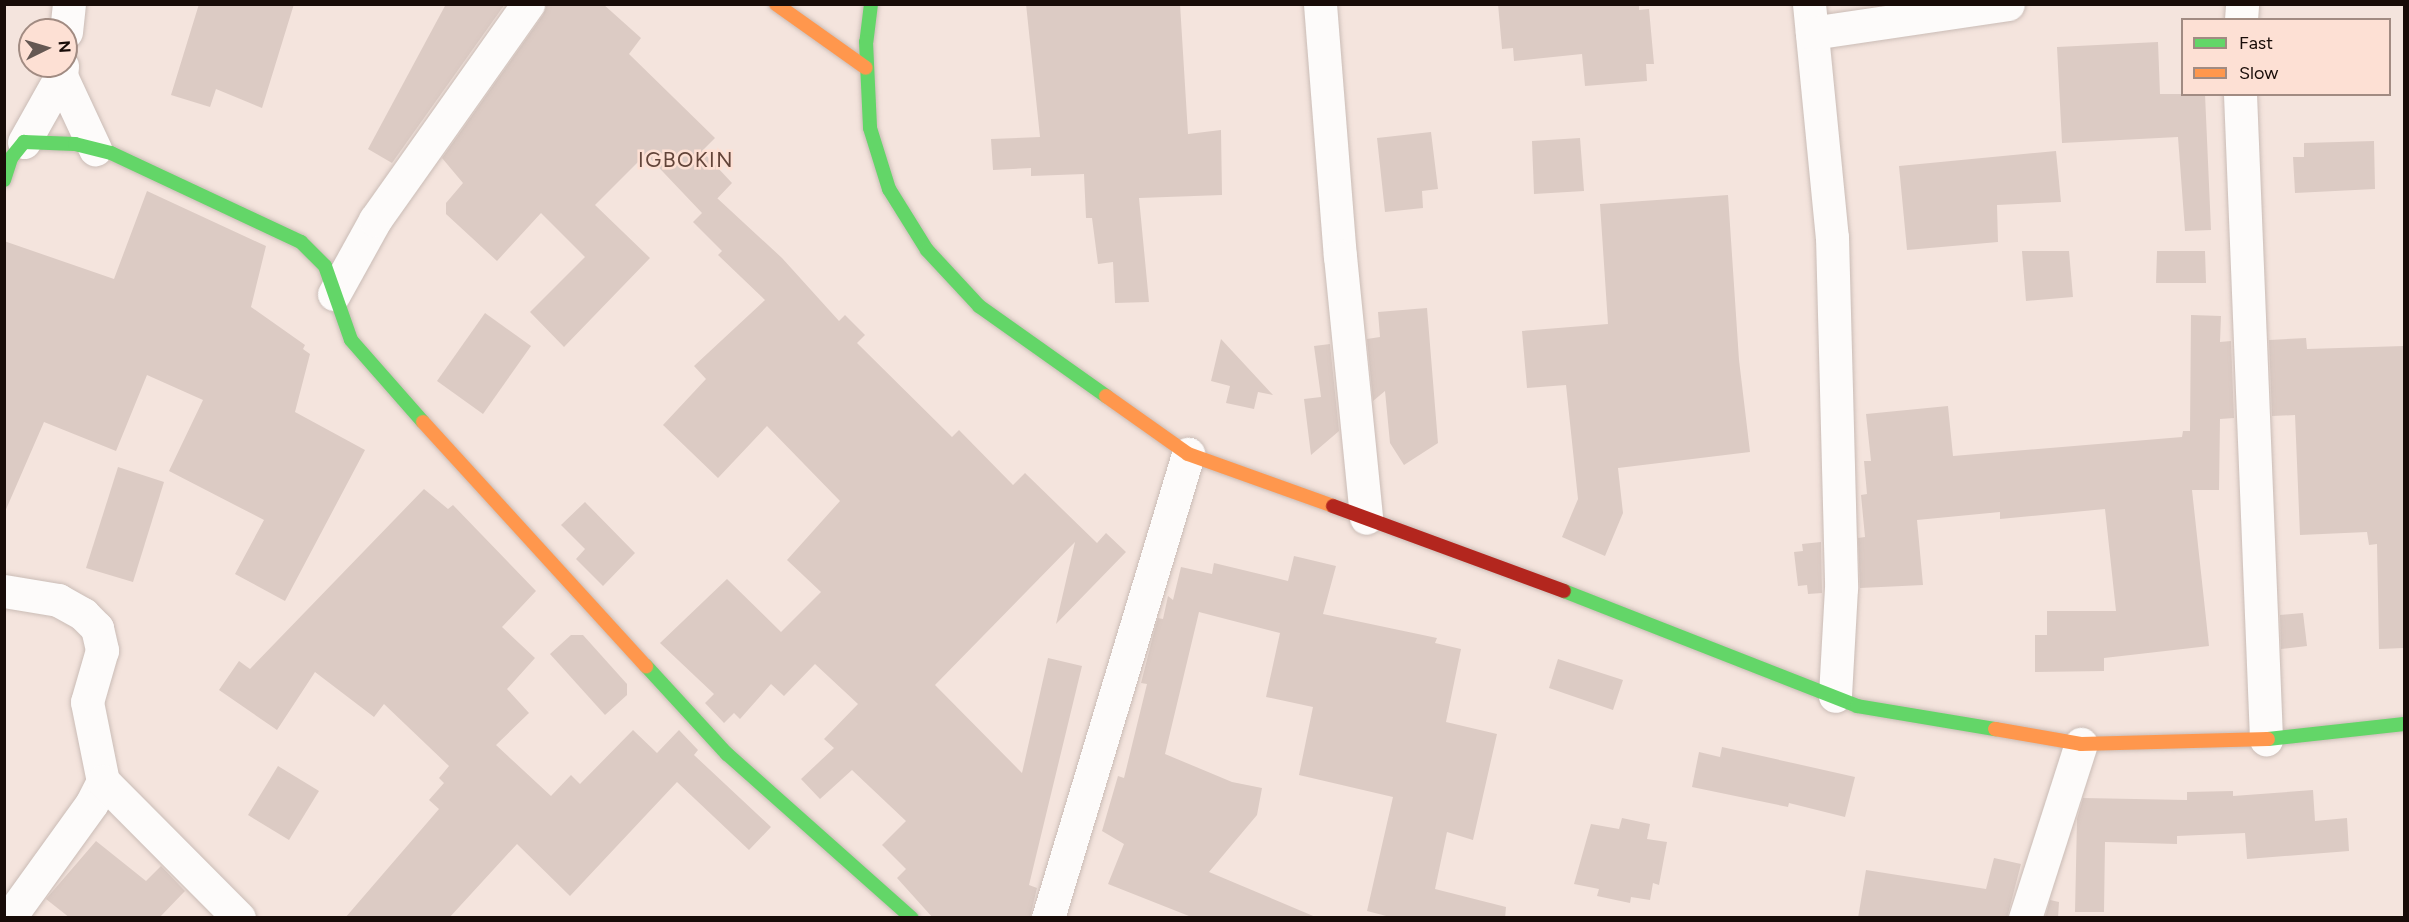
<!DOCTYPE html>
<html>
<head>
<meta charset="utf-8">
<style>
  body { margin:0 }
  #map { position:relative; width:2409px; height:922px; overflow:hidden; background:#f4e4dd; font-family:Figtree,sans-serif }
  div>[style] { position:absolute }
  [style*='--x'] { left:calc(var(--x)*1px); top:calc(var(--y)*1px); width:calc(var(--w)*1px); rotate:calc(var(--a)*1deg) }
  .building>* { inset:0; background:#dccbc4 }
  .roads { filter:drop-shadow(0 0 2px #cabcb6) drop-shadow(0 0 2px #cabcb6) }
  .street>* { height:33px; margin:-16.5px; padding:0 16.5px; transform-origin:16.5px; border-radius:16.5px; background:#fdfbfa }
  .fast>* { height:14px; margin:-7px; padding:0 7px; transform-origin:7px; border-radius:7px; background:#63d668 }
  .slow>* { height:14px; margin:-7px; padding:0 7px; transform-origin:7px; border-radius:7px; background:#ff974d }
  .jam>* { height:14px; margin:-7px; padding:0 7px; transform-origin:7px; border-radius:7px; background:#b3261e }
  span { translate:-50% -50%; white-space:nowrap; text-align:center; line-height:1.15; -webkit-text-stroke:5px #fde0d4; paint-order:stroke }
  .quarter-label { font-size:21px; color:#624439; letter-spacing:1.5px }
  .frame { position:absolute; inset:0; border:6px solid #180c08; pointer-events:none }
  .legend { position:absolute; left:2181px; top:18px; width:210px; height:78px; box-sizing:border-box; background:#fde0d4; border:2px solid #a18b82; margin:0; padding:8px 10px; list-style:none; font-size:18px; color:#180c08 }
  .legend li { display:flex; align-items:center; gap:12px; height:30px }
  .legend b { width:30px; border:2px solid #a18b82 }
  .north { position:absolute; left:18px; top:18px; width:60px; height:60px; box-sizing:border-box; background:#fde0d4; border:2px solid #a18b82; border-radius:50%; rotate:85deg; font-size:16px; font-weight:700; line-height:24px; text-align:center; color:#180c08 }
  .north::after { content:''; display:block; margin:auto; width:21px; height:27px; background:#655853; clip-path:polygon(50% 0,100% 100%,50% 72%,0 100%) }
</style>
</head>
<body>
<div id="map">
  <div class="building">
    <i style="clip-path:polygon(199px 4px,294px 4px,262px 108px,216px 89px,210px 107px,171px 95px)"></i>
    <i style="clip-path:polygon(446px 4px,505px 4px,392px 163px,368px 149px)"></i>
    <i style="clip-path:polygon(547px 4px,603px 4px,641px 38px,629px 54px,715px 138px,702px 151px,732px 183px,713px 203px,717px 198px,782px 258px,839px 321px,845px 315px,865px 335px,857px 343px,952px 437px,959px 430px,1013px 485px,1025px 473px,1097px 543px,1106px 533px,1126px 552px,1056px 624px,1075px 542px,935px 685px,1022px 773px,1048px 658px,1082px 666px,1029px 885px,1037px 888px,1030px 918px,933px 918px,897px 878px,906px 869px,882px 845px,906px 821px,852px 770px,820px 799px,801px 779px,834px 748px,824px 739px,858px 704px,815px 664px,784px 696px,771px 684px,740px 719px,734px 713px,724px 723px,705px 703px,714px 694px,660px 643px,727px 579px,781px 632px,821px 592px,787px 560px,840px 501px,767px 426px,718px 478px,663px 425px,706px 379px,694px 366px,765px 300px,718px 255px,722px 251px,693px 222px,702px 213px,646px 154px,595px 205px,650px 258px,564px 347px,530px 312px,585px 257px,541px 213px,497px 261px,446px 214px,446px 203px,463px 183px,442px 158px,543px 15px)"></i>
    <i style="clip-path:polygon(1026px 4px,1180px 4px,1188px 134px,1221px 130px,1222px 195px,1139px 198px,1149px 302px,1115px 303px,1113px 262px,1098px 264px,1092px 218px,1086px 218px,1084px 174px,1031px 176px,1031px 168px,993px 170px,991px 139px,1040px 137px)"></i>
    <i style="clip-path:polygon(1498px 4px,1639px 4px,1639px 10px,1649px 9px,1654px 64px,1646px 64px,1647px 81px,1585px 86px,1582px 54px,1514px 61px,1513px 48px,1502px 49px)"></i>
    <i style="clip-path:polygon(2158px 42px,2160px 94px,2205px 94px,2211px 230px,2185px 231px,2178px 137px,2062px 143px,2057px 47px)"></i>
    <i style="clip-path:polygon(1431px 132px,1438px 189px,1422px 191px,1423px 208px,1385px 212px,1377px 138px)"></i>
    <i style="clip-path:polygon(1580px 138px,1584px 191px,1534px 194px,1532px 141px)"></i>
    <i style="clip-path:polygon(2374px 141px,2375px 189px,2295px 193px,2293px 157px,2304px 157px,2304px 143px)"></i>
    <i style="clip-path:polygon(2056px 151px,2061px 202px,1997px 205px,1998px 242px,1907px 250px,1899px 166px)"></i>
    <i style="clip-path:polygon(147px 191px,266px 246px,251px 307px,305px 345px,303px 349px,310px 354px,295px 412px,365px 450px,285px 601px,235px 574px,264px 520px,169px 471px,203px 400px,147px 375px,116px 451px,44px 422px,4px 514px,4px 241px,114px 279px)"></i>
    <i style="clip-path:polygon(1728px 195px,1739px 360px,1750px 452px,1618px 468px,1623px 513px,1605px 556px,1562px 537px,1578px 499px,1566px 385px,1527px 388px,1522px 331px,1608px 324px,1600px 204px)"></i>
    <i style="clip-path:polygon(2022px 251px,2069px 251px,2073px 297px,2026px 301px)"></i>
    <i style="clip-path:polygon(2157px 251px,2205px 251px,2206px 283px,2156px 283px)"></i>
    <i style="clip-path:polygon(1427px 308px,1438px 443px,1404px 465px,1390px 443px,1385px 391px,1373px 401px,1367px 339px,1380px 337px,1378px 312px)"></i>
    <i style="clip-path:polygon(485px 313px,531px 346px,483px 414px,437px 381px)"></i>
    <i style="clip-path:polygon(2191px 315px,2221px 316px,2220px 342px,2231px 341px,2234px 418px,2220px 419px,2219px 490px,2192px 490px,2209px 646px,2104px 658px,2104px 671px,2035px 672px,2035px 635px,2047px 635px,2047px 611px,2116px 611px,2105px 509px,2000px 519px,2000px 512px,1917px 520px,1923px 585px,1860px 588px,1858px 538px,1865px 537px,1861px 495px,1867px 494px,1864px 461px,1871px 461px,1866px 414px,1948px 406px,1953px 456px,2182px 437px,2183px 431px,2190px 431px)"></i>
    <i style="clip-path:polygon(2306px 338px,2307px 349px,2404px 346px,2404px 648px,2379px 649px,2377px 544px,2369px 545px,2367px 532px,2300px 535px,2295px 415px,2272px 416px,2269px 340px)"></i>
    <i style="clip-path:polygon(1221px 339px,1273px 395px,1258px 392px,1254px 409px,1226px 403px,1230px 386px,1211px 381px)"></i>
    <i style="clip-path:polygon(1330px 344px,1339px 431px,1311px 455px,1304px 399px,1321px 397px,1314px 346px)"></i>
    <i style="clip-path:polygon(118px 467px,164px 482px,133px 582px,86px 568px)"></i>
    <i style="clip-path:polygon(424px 489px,448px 509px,453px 505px,536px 591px,502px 627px,535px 658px,507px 689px,529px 713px,496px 745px,551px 796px,571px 775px,580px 784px,633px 730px,657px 753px,679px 730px,698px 750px,694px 755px,771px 827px,749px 850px,677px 782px,570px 896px,517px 844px,449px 918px,345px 918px,439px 809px,429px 800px,444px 783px,439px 778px,449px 766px,384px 704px,374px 717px,315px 672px,277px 730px,219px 690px,239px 661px,250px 669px)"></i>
    <i style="clip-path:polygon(585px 502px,635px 553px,603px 586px,576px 559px,585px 549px,561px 525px)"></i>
    <i style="clip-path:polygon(1821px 542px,1822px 593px,1808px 594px,1807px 585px,1798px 586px,1794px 552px,1803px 551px,1802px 544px)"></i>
    <i style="clip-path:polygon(1294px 556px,1336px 566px,1323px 614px,1437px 638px,1435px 643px,1461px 649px,1446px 722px,1497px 734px,1473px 840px,1447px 832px,1435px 889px,1506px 907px,1505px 918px,1394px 918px,1367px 911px,1393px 797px,1299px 775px,1313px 707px,1266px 697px,1280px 633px,1199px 612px,1165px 754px,1232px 782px,1262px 788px,1257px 815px,1209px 872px,1318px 918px,1194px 918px,1108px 884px,1124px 844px,1102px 831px,1118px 776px,1124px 778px,1147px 684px,1141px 683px,1153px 636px,1158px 618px,1163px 619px,1168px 596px,1173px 600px,1181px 567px,1212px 574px,1214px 563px,1288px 581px)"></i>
    <i style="clip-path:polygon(2303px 613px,2307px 646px,2281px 649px,2280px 615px)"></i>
    <i style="clip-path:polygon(571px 635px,583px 635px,627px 684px,627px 695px,605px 715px,550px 654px)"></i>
    <i style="clip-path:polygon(1558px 659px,1623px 680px,1613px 710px,1549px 688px)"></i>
    <i style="clip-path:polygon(1722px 747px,1855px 777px,1845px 817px,1789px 803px,1788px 807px,1692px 787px,1699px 752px,1720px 757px)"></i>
    <i style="clip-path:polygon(278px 766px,319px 791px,289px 840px,248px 815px)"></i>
    <i style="clip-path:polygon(2313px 790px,2315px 821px,2347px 818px,2349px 851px,2247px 859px,2245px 833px,2177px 836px,2177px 844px,2105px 842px,2104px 912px,2075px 912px,2077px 819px,2083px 798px,2187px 800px,2187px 792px,2233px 791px,2233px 796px)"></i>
    <i style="clip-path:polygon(1622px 818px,1650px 824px,1647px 839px,1667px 842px,1659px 885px,1653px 883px,1650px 900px,1631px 897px,1630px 903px,1597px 896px,1599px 889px,1574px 884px,1591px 824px,1619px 829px)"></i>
    <i style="clip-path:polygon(96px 841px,146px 881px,161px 866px,185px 891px,159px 918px,70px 918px,46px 899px)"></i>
    <i style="clip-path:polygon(1994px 858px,2021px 864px,2007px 918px,1858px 918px,1866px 870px,1986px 889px)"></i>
    <i style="clip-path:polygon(2050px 900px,2059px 902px,2058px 918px,2045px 918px)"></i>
  </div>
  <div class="roads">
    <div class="street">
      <i style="--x:1320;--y:4;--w:253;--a:85.5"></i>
      <i style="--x:1340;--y:256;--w:263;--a:84.3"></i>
      <i style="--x:1809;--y:4;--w:234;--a:84.4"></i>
      <i style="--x:1832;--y:237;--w:351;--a:88.5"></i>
      <i style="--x:1841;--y:588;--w:108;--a:93.2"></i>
      <i style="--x:2241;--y:20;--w:16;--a:-86"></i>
      <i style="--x:66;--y:32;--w:28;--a:-84"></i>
      <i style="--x:1812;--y:33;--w:198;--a:-8.4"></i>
      <i style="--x:61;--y:76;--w:81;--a:65"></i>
      <i style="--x:2240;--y:94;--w:646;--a:87.69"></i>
      <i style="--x:24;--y:142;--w:76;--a:-60.7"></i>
      <i style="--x:61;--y:76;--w:10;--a:-84"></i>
      <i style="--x:334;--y:294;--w:85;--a:-61"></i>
      <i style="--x:375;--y:220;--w:265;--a:-54.7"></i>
      <i style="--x:4;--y:591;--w:55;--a:9.5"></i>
      <i style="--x:58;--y:600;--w:29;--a:29"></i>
      <i style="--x:83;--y:614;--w:20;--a:45"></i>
      <i style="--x:97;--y:628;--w:23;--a:77"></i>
      <i style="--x:102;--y:650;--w:54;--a:106.1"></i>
      <i style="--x:87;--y:702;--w:81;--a:78.6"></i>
      <i style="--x:103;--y:781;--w:25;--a:117"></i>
      <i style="--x:92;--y:803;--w:142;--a:125.8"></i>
      <i style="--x:103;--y:781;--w:193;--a:45.2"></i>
      <i style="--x:1048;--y:918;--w:485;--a:-73.2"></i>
      <i style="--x:2025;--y:918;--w:183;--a:-72.2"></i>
    </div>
    <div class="fast">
      <i style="--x:871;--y:4;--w:38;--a:97"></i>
      <i style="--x:866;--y:42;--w:86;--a:87.3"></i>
      <i style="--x:870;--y:128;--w:64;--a:72.7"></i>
      <i style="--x:889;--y:189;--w:72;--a:58.1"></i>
      <i style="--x:927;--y:250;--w:76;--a:47.1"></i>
      <i style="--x:979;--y:306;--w:156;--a:35.3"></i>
      <i style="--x:4;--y:180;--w:23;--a:-72"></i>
      <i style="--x:11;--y:158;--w:21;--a:-51"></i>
      <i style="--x:24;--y:142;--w:51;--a:2.2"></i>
      <i style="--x:75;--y:144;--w:37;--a:14"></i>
      <i style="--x:111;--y:153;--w:210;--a:25.1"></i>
      <i style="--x:301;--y:242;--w:34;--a:45"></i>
      <i style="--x:325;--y:266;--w:78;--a:70.6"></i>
      <i style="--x:351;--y:340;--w:109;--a:48.7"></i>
      <i style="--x:1564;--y:591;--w:315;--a:21.4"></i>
      <i style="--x:1857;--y:706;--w:140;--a:9.5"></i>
      <i style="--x:646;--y:666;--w:120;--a:47.4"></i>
      <i style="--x:727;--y:754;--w:247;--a:41.6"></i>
      <i style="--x:2268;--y:739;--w:137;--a:-6.3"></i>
    </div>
    <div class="slow">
      <i style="--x:776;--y:4;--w:110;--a:35.4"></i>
      <i style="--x:1106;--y:396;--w:100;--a:35.3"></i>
      <i style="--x:1188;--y:454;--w:154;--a:19.7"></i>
      <i style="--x:423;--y:422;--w:331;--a:47.6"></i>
      <i style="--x:1995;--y:729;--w:87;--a:9.9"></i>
      <i style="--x:2081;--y:744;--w:187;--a:-1.5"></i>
    </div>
    <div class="jam">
      <i style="--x:1333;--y:506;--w:246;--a:20.2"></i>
    </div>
  </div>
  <div class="quarter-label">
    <span style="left:686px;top:160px">IGBOKIN</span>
  </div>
  <div class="frame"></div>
  <ul class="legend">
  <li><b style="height:8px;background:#63d668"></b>Fast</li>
  <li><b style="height:8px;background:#ff974d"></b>Slow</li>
  </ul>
  <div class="north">N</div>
</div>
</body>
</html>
